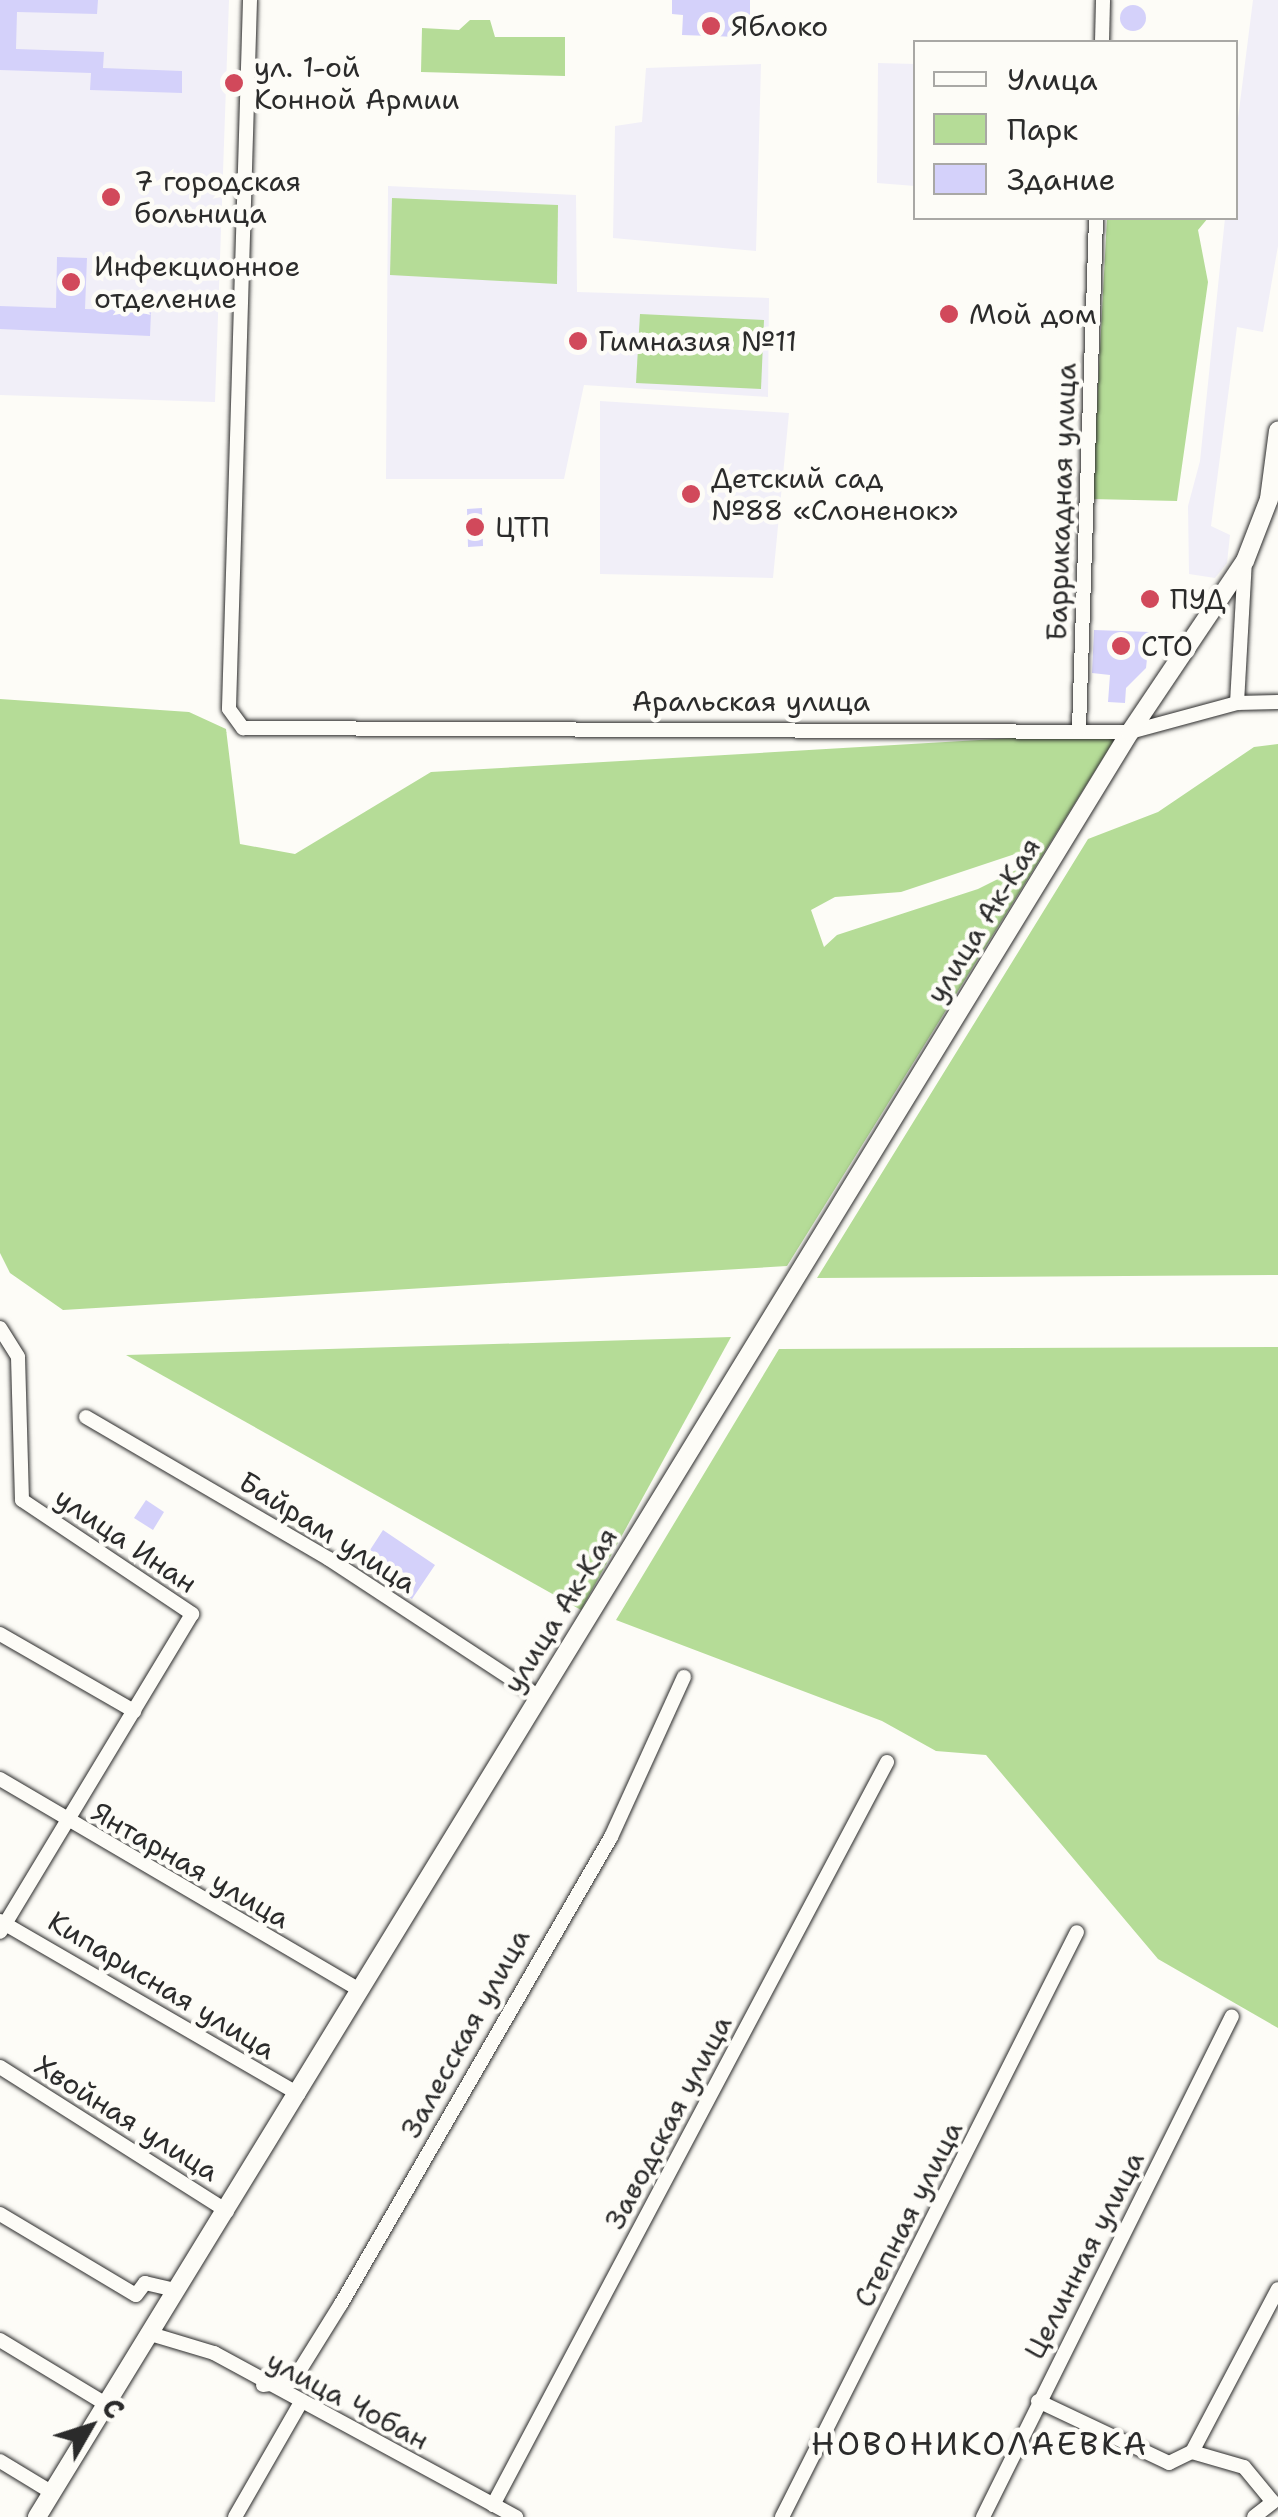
<!DOCTYPE html>
<html>
<head>
<meta charset="utf-8">
<style>
  body { margin:0 }
  #map { position:relative; width:1278px; height:2517px; overflow:hidden; background:#fdfcf7; font-family:"Shantell Sans",sans-serif }
  div>[style] { position:absolute }
  [style*='--x'] { left:calc(var(--x)*1px); top:calc(var(--y)*1px); width:calc(var(--w)*1px); rotate:calc(var(--a)*1deg) }
  .built>* { inset:0; background:#f1eff8 }
  .green>* { inset:0; background:#b5dc97 }
  .building>* { inset:0; background:#d4d1fa }
  .round { border-radius:50% }
  .roads { filter:drop-shadow(0 0 2px #2b2b2b) drop-shadow(0 0 2px #2b2b2b) }
  .minor>* { height:14px; margin:-7px; padding:0 7px; transform-origin:7px; border-radius:7px; background:#fdfcf7 }
  .major>* { height:18px; margin:-9px; padding:0 9px; transform-origin:9px; border-radius:9px; background:#fdfcf7 }
  .dots>* { width:28px; height:28px; translate:-50% -50%; box-sizing:border-box; border:5px solid #fdfcf7; border-radius:50% }
  span { translate:-50% -50%; white-space:nowrap; text-align:center; line-height:1.15; -webkit-text-stroke:9px #fdfcf7; paint-order:stroke }
  .poi-label { font-size:28px; color:#2b2b2b }
  .left { translate:0 -50%; text-align:left }
  .street-label { font-size:28px; color:#2b2b2b }
  .quarter-label { font-size:32px; color:#2b2b2b; letter-spacing:2.5px }
  .legend { position:absolute; left:913px; top:40px; width:325px; height:180px; box-sizing:border-box; background:#fdfcf7; border:2px solid #a9a8a5; margin:0; padding:12px 18px; list-style:none; font-size:30px; color:#2b2b2b }
  .legend li { display:flex; align-items:center; gap:20px; height:50px }
  .legend b { width:50px; border:2px solid #a9a8a5 }
  .north { position:absolute; left:40px; top:2377px; width:100px; height:100px; -webkit-text-stroke:8px #fdfcf7; paint-order:stroke; rotate:51deg; font-size:28px; font-weight:700; line-height:40px; text-align:center; color:#2b2b2b }
  .north::after { content:''; display:block; margin:auto; width:35px; height:45px; background:#2b2b2b; clip-path:polygon(50% 0,100% 100%,50% 72%,0 100%) }
</style>
</head>
<body>
<div id="map">
  <div class="built">
    <i style="clip-path:polygon(0 0,229px 0,215px 402px,0 395px)"></i>
    <i style="clip-path:polygon(1253px 0,1278px 0,1278px 246px,1263px 332px,1237px 327px,1211px 526px,1230px 535px,1227px 563px,1215px 578px,1189px 574px,1188px 506px,1200px 461px,1225px 218px,1236px 218px,1236px 134px)"></i>
    <i style="clip-path:polygon(878px 63px,915px 64px,915px 186px,877px 183px)"></i>
    <i style="clip-path:polygon(761px 64px,756px 251px,613px 238px,615px 126px,642px 122px,646px 68px)"></i>
    <i style="clip-path:polygon(388px 186px,576px 195px,577px 292px,769px 298px,768px 397px,584px 385px,564px 479px,386px 479px)"></i>
    <i style="clip-path:polygon(600px 401px,789px 413px,773px 578px,600px 574px)"></i>
  </div>
  <div class="green">
    <i style="clip-path:polygon(470px 20px,490px 20px,495px 37px,565px 37px,565px 76px,421px 72px,422px 28px,459px 30px)"></i>
    <i style="clip-path:polygon(392px 198px,558px 205px,557px 284px,390px 275px)"></i>
    <i style="clip-path:polygon(1107px 218px,1208px 218px,1198px 230px,1208px 282px,1177px 501px,1092px 499px)"></i>
    <i style="clip-path:polygon(640px 314px,764px 320px,761px 389px,636px 383px)"></i>
    <i style="clip-path:polygon(evenodd,0 699px,189px 712px,226px 729px,240px 844px,295px 854px,431px 772px,1119px 732px,787px 1266px,63px 1310px,10px 1273px,0 1253px,0 699px,1021px 852px,1016px 870px,978px 889px,837px 935px,824px 947px,811px 910px,835px 897px,901px 892px,1021px 852px)"></i>
    <i style="clip-path:polygon(1278px 744px,1278px 1275px,817px 1278px,1088px 839px,1158px 812px,1254px 747px)"></i>
    <i style="clip-path:polygon(731px 1337px,581px 1610px,126px 1355px)"></i>
    <i style="clip-path:polygon(1278px 1347px,1278px 2028px,1158px 1959px,986px 1755px,936px 1751px,882px 1721px,616px 1620px,779px 1349px)"></i>
  </div>
  <div class="building">
    <i style="clip-path:polygon(0 0,98px 0,97px 14px,17px 12px,16px 49px,104px 52px,103px 68px,182px 71px,182px 93px,90px 90px,91px 73px,0 70px)"></i>
    <i style="clip-path:polygon(672px 0,750px 0,750px 17px,739px 17px,739px 37px,682px 35px,683px 15px,672px 14px)"></i>
    <i class="round" style="left:1120px;top:5px;width:26px;height:26px"></i>
    <i style="clip-path:polygon(57px 257px,87px 258px,85px 309px,151px 311px,150px 336px,0 329px,0 306px,56px 308px)"></i>
    <i style="clip-path:polygon(482px 508px,483px 546px,468px 547px,467px 509px)"></i>
    <i style="clip-path:polygon(1094px 630px,1150px 632px,1146px 668px,1126px 688px,1125px 703px,1108px 702px,1110px 675px,1092px 673px)"></i>
    <i style="clip-path:polygon(146px 1500px,164px 1512px,153px 1530px,134px 1518px)"></i>
    <i style="clip-path:polygon(383px 1530px,435px 1565px,412px 1599px,398px 1590px,408px 1576px,370px 1550px)"></i>
  </div>
  <div class="roads">
    <div class="minor">
      <i style="--x:250;--y:0;--w:709;--a:91.7"></i>
      <i style="--x:229;--y:709;--w:24;--a:54"></i>
      <i style="--x:243;--y:728;--w:887;--a:0.26"></i>
      <i style="--x:1130;--y:732;--w:111;--a:-15.2"></i>
      <i style="--x:1237;--y:703;--w:41;--a:-1.4"></i>
      <i style="--x:1102;--y:42;--w:42;--a:-88.6"></i>
      <i style="--x:1237;--y:703;--w:142;--a:-86.8"></i>
      <i style="--x:1079;--y:729;--w:511;--a:-88.09"></i>
      <i style="--x:0;--y:1328;--w:34;--a:58"></i>
      <i style="--x:18;--y:1357;--w:143;--a:88.4"></i>
      <i style="--x:22;--y:1500;--w:205;--a:33.8"></i>
      <i style="--x:192;--y:1614;--w:371;--a:121.1"></i>
      <i style="--x:86;--y:1417;--w:281;--a:30.3"></i>
      <i style="--x:329;--y:1559;--w:251;--a:33.3"></i>
      <i style="--x:0;--y:1634;--w:155;--a:29.9"></i>
      <i style="--x:0;--y:1779;--w:416;--a:30.4"></i>
      <i style="--x:0;--y:1921;--w:345;--a:30.1"></i>
      <i style="--x:0;--y:2067;--w:269;--a:32.4"></i>
      <i style="--x:0;--y:2214;--w:158;--a:30.8"></i>
      <i style="--x:136;--y:2295;--w:15;--a:-53"></i>
      <i style="--x:145;--y:2283;--w:32;--a:13"></i>
      <i style="--x:154;--y:2335;--w:63;--a:16.7"></i>
      <i style="--x:214;--y:2353;--w:344;--a:28.5"></i>
      <i style="--x:0;--y:2340;--w:127;--a:31.2"></i>
      <i style="--x:263;--y:2385;--w:30;--a:-8"></i>
      <i style="--x:293;--y:2381;--w:91;--a:-58.1"></i>
      <i style="--x:341;--y:2304;--w:539;--a:-59.97"></i>
      <i style="--x:611;--y:1837;--w:176;--a:-65.5"></i>
      <i style="--x:1038;--y:2401;--w:145;--a:25.3"></i>
      <i style="--x:1169;--y:2463;--w:25;--a:-26"></i>
      <i style="--x:1192;--y:2452;--w:184;--a:-62.2"></i>
      <i style="--x:1192;--y:2452;--w:54;--a:16.1"></i>
      <i style="--x:1244;--y:2467;--w:45;--a:50.4"></i>
      <i style="--x:1273;--y:2502;--w:24;--a:142"></i>
      <i style="--x:0;--y:2461;--w:60;--a:31.3"></i>
      <i style="--x:493;--y:2505;--w:841;--a:-62.06"></i>
      <i style="--x:235;--y:2517;--w:130;--a:-60.1"></i>
      <i style="--x:782;--y:2517;--w:655;--a:-63.24"></i>
      <i style="--x:983;--y:2517;--w:559;--a:-63.57"></i>
    </div>
    <div class="major">
      <i style="--x:37;--y:2517;--w:2093;--a:-58.52"></i>
      <i style="--x:1130;--y:732;--w:206;--a:-56.1"></i>
      <i style="--x:1245;--y:561;--w:66;--a:-68.8"></i>
      <i style="--x:1269;--y:499;--w:69;--a:-82.5"></i>
    </div>
  </div>
  <div class="dots">
    <i style="left:711px;top:26px;background:#d1495b"></i>
    <i style="left:234px;top:83px;background:#d1495b"></i>
    <i style="left:111px;top:197px;background:#d1495b"></i>
    <i style="left:71px;top:282px;background:#d1495b"></i>
    <i style="left:949px;top:314px;background:#d1495b"></i>
    <i style="left:578px;top:341px;background:#d1495b"></i>
    <i style="left:691px;top:494px;background:#d1495b"></i>
    <i style="left:475px;top:527px;background:#d1495b"></i>
    <i style="left:1150px;top:599px;background:#d1495b"></i>
    <i style="left:1121px;top:646px;background:#d1495b"></i>
  </div>
  <div class="poi-label">
    <span class="left" style="left:731px;top:26px">Яблоко</span>
    <span class="left" style="left:254px;top:83px">ул. 1-ой<br>Конной Армии</span>
    <span class="left" style="left:134px;top:197px">7 городская<br>больница</span>
    <span class="left" style="left:94px;top:282px">Инфекционное<br>отделение</span>
    <span class="left" style="left:969px;top:314px">Мой дом</span>
    <span class="left" style="left:598px;top:341px">Гимназия №11</span>
    <span class="left" style="left:711px;top:494px">Детский сад<br>№88 «Слоненок»</span>
    <span class="left" style="left:495px;top:527px">ЦТП</span>
    <span class="left" style="left:1170px;top:599px">ПУД</span>
    <span class="left" style="left:1141px;top:646px">СТО</span>
  </div>
  <div class="street-label">
    <span style="left:1061px;top:502px;rotate:-88deg">Баррикадная улица</span>
    <span style="left:751px;top:701px">Аральская улица</span>
    <span style="left:983px;top:920px;rotate:-58deg">улица Ак-Кая</span>
    <span style="left:328px;top:1532px;rotate:32deg">Байрам улица</span>
    <span style="left:126px;top:1540px;rotate:34deg">улица Инан</span>
    <span style="left:560px;top:1610px;rotate:-58deg">улица Ак-Кая</span>
    <span style="left:191px;top:1865px;rotate:30deg">Янтарная улица</span>
    <span style="left:162px;top:1985px;rotate:31deg">Кипарисная улица</span>
    <span style="left:465px;top:2033px;rotate:-61deg">Залесская улица</span>
    <span style="left:127px;top:2118px;rotate:32deg">Хвойная улица</span>
    <span style="left:668px;top:2122px;rotate:-62deg">Заводская улица</span>
    <span style="left:908px;top:2214px;rotate:-63deg">Степная улица</span>
    <span style="left:1084px;top:2255px;rotate:-63deg">Целинная улица</span>
    <span style="left:348px;top:2400px;rotate:28deg">улица Чобан</span>
  </div>
  <div class="quarter-label">
    <span style="left:980px;top:2444px">НОВОНИКОЛАЕВКА</span>
  </div>
  <ul class="legend">
  <li><b style="height:12px;background:#fdfcf7"></b>Улица</li>
  <li><b style="height:28px;background:#b5dc97"></b>Парк</li>
  <li><b style="height:28px;background:#d4d1fa"></b>Здание</li>
  </ul>
  <div class="north">С</div>
</div>
</body>
</html>
